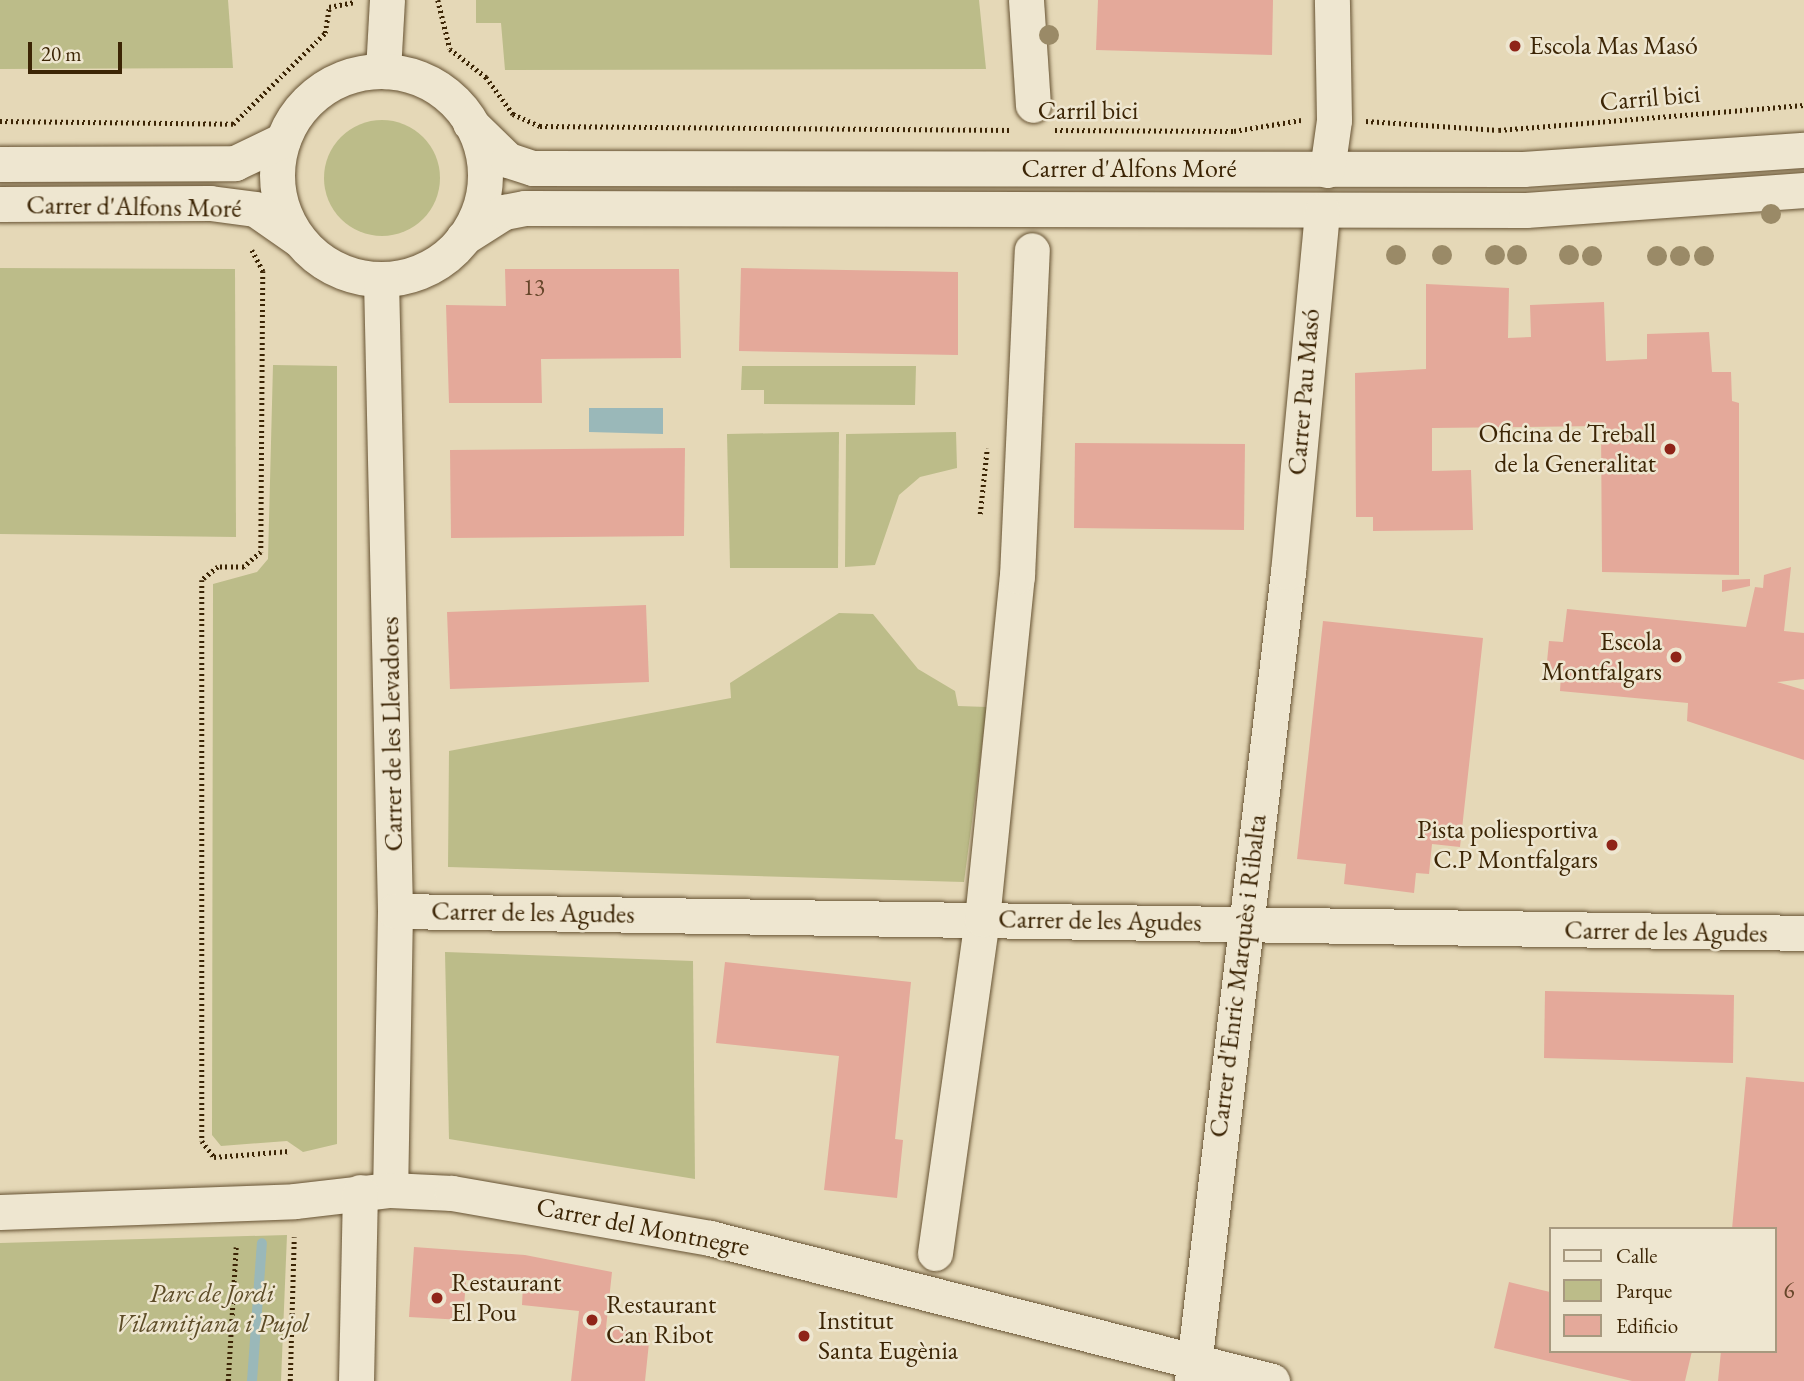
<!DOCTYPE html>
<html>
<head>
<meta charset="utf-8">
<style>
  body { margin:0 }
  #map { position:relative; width:1804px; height:1381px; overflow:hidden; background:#e5d8b7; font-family:"EB Garamond",serif }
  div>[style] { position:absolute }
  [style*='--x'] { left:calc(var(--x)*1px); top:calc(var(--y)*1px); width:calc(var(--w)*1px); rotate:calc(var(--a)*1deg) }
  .green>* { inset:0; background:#bcbc89 }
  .round { border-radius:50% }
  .water>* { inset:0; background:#9ab8b9 }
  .stream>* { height:10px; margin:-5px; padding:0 5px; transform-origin:5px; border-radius:5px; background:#9ab8b9 }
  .building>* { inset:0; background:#e4a99a }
  .path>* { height:4.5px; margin-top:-2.25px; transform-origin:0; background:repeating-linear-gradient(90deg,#3c2505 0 2px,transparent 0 5.5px) }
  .roads { filter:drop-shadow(0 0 2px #665232) drop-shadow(0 0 2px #665232) }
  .minor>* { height:35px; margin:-17.5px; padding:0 17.5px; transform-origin:17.5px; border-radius:17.5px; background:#eee6d0 }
  .minor>.ring { margin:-17.5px; padding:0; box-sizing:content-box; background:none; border:35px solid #eee6d0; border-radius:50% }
  .trees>* { width:20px; height:20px; margin:-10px; border-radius:50%; background:#9a8a67 }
  .dots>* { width:19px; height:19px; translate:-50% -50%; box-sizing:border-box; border:4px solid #eee6d0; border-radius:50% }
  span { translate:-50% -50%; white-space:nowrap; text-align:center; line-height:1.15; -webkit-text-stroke:5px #eee6d0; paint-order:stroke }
  .number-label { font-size:23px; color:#66462a }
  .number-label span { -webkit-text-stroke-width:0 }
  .poi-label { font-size:26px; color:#3c2505 }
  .left { translate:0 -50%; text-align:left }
  .right { translate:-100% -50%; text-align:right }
  .street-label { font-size:26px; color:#3c2505 }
  .park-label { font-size:26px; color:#5c4b26; font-style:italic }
  .legend { position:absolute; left:1549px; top:1227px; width:228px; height:126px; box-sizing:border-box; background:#eee6d0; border:2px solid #a7997f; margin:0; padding:9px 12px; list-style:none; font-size:21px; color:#3c2505 }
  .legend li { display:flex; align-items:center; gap:14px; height:35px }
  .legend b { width:35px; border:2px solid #a7997f }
  .scale { position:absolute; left:28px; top:42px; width:94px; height:32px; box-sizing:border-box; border:4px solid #3c2505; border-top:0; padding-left:9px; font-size:21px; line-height:24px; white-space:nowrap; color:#3c2505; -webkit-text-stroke:5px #eee6d0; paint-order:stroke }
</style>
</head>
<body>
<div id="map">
  <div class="green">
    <i style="clip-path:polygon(0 0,228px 0,233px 68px,0 69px)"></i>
    <i style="clip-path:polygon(476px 0,979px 0,986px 69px,505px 70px,501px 23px,476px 23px)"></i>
    <i class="round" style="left:324px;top:120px;width:116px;height:116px"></i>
    <i style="clip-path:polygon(0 268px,235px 269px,236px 537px,0 534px)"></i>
    <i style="clip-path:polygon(273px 365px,337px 366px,337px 1144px,303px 1152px,287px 1141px,221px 1146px,212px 1135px,213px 584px,257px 572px,268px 559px)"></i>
    <i style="clip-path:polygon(742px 366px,916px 366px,915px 405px,764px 404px,764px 390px,741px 390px)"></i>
    <i style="clip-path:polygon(839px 432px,838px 568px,730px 568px,727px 434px)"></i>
    <i style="clip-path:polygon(956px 432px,957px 468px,920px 477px,899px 495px,875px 565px,845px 567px,846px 434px)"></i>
    <i style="clip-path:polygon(839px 613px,873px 614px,918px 669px,955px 691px,958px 706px,987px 707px,964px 882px,448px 867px,449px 751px,731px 698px,730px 683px)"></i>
    <i style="clip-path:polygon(445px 952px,693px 961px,695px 1179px,449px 1139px)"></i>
    <i style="clip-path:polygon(287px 1235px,281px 1381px,0 1381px,0 1243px)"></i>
  </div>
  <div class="water">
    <i style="clip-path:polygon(589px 408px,663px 408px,663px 434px,589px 432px)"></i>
  </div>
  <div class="stream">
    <i style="--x:252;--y:1381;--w:138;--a:-85.9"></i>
  </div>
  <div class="building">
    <i style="clip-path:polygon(1098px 0,1273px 0,1272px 55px,1096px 50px)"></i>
    <i style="clip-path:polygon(741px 268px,958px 272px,958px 355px,739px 351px)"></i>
    <i style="clip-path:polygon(505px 269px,679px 269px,681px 358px,541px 359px,542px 403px,449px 403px,446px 305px,506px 306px)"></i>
    <i style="clip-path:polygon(1426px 284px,1509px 288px,1508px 338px,1531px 337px,1530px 305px,1604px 302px,1606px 361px,1647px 359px,1647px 334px,1709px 332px,1712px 372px,1731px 372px,1732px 401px,1739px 403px,1739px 575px,1602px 572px,1601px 426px,1432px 428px,1432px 471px,1471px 470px,1473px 530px,1373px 531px,1373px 517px,1356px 517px,1355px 373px,1426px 369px)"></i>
    <i style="clip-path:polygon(1075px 443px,1245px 444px,1244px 530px,1074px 528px)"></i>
    <i style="clip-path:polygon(685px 448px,684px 536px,451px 538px,450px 450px)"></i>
    <i style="clip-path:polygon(1791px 567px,1784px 631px,1804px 633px,1804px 679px,1777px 682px,1804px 690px,1804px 760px,1687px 721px,1688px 703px,1560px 691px,1561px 674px,1546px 672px,1549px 641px,1563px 642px,1567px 609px,1746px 627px,1755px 587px,1763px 588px,1764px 575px)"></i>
    <i style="clip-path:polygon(1750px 579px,1750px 586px,1722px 592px,1722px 580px)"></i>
    <i style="clip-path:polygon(646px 605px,649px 682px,450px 689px,447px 612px)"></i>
    <i style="clip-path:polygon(1323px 621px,1483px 638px,1460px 847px,1432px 844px,1429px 874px,1416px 873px,1414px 893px,1344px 884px,1346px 864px,1297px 859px)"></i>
    <i style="clip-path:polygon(725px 962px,911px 982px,895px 1139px,903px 1140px,897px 1198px,824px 1190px,839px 1056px,716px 1043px)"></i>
    <i style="clip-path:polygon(1545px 991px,1734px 995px,1733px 1063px,1544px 1058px)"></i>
    <i style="clip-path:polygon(1746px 1077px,1804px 1082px,1804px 1381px,1718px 1381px,1721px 1351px,1774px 1351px,1774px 1229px,1732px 1229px)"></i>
    <i style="clip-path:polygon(414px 1247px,525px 1255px,612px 1272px,606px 1328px,650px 1333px,645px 1381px,571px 1381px,579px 1311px,522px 1305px,523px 1284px,466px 1280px,463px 1320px,409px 1317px)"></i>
    <i style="clip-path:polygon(1509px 1282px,1550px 1292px,1550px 1351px,1692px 1351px,1685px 1381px,1632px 1381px,1494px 1348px)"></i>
  </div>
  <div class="path">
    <i style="--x:438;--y:0;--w:50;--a:76.2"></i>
    <i style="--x:450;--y:49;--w:46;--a:37.9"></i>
    <i style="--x:486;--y:77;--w:46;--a:53.9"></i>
    <i style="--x:513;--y:114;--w:30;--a:24"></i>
    <i style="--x:540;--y:126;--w:472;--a:0.5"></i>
    <i style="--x:0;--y:121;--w:233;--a:0.7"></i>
    <i style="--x:233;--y:124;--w:129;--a:-44.7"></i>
    <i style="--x:325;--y:33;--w:26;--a:-81"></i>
    <i style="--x:329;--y:7;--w:25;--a:-11"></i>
    <i style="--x:1366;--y:121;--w:133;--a:3.9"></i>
    <i style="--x:1499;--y:130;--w:306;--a:-4.7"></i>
    <i style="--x:1055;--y:130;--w:179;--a:0.3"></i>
    <i style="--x:1234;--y:131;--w:68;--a:-9.3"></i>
    <i style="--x:252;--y:250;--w:24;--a:62"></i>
    <i style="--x:263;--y:271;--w:281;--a:90.4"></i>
    <i style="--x:261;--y:552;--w:23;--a:139"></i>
    <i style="--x:244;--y:567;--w:26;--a:180"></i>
    <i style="--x:218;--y:567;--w:21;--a:141"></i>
    <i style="--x:202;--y:580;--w:561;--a:90"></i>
    <i style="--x:202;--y:1141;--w:20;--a:53"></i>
    <i style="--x:214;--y:1157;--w:76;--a:-4.5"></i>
    <i style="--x:980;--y:514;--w:66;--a:-83.9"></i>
    <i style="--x:228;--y:1381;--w:134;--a:-86.6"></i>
    <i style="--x:290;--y:1381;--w:144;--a:-88.4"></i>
  </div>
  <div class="roads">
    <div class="minor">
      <i style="--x:1026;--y:0;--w:105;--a:86.2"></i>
      <i style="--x:383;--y:71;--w:71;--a:-86.8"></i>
      <i class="ring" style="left:277px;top:71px;width:173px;height:173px"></i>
      <i style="--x:470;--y:123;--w:53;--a:44.2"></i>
      <i style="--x:508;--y:160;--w:26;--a:18"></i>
      <i style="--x:533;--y:168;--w:990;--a:0.06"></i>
      <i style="--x:1523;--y:169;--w:282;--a:-3.9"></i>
      <i style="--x:0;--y:164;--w:235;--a:-0.2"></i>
      <i style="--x:235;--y:163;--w:53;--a:-25.6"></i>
      <i style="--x:1327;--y:170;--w:50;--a:-82"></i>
      <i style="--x:1334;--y:120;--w:120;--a:-91"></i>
      <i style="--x:0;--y:204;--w:210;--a:-0.3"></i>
      <i style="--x:210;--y:203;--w:45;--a:7.6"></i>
      <i style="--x:255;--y:209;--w:52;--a:34.9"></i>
      <i style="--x:463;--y:238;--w:49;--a:-32.4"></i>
      <i style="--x:504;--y:212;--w:21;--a:-11"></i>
      <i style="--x:525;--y:208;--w:1001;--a:0.11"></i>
      <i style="--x:1526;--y:210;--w:279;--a:-4.1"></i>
      <i style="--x:381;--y:279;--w:632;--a:88.73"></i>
      <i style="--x:395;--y:911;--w:279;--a:91"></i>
      <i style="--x:395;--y:911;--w:1409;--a:0.89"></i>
      <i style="--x:0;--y:1212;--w:295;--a:-2.1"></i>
      <i style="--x:295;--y:1201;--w:96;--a:-6.6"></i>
      <i style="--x:390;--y:1190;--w:62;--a:2.8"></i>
      <i style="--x:452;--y:1193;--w:262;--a:9.9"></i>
      <i style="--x:710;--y:1238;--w:580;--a:14.28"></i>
      <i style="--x:935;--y:1253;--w:337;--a:-82"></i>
      <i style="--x:982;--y:919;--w:345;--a:-84.2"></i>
      <i style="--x:1017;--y:576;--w:326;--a:-87.4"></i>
      <i style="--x:356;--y:1381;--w:189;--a:-88.8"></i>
      <i style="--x:1192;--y:1381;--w:815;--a:-83.23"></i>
      <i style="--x:1288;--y:572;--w:363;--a:-84.6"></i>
    </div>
  </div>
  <div class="trees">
    <i style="left:1049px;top:35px"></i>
    <i style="left:1771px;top:214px"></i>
    <i style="left:1396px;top:255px"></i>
    <i style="left:1442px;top:255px"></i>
    <i style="left:1495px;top:255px"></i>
    <i style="left:1517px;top:255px"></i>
    <i style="left:1569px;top:255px"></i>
    <i style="left:1592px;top:256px"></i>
    <i style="left:1657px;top:256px"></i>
    <i style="left:1680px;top:256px"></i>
    <i style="left:1704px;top:256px"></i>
  </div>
  <div class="dots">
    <i style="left:1515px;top:46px;background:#8f2418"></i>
    <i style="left:1670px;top:449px;background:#8f2418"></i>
    <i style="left:1676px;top:657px;background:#8f2418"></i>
    <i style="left:1612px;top:845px;background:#8f2418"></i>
    <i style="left:437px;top:1298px;background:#8f2418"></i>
    <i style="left:592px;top:1320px;background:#8f2418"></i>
    <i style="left:804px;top:1336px;background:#8f2418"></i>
  </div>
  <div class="number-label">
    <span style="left:534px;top:287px">13</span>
    <span style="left:1789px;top:1290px">6</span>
  </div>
  <div class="poi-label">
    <span class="left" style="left:1529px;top:46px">Escola Mas Masó</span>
    <span class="right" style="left:1656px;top:449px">Oficina de Treball<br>de la Generalitat</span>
    <span class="right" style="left:1662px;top:657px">Escola<br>Montfalgars</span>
    <span class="right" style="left:1598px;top:845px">Pista poliesportiva<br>C.P Montfalgars</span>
    <span class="left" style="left:451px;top:1298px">Restaurant<br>El Pou</span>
    <span class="left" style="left:606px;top:1320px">Restaurant<br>Can Ribot</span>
    <span class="left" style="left:818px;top:1336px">Institut<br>Santa Eugènia</span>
  </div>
  <div class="street-label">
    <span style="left:1650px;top:98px;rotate:-5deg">Carril bici</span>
    <span style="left:1088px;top:111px">Carril bici</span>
    <span style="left:1129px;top:169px">Carrer d'Alfons Moré</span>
    <span style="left:134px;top:207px;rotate:1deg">Carrer d'Alfons Moré</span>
    <span style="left:1304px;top:392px;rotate:-85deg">Carrer Pau Masó</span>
    <span style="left:392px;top:734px;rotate:-91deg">Carrer de les Llevadores</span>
    <span style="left:533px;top:913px;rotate:1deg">Carrer de les Agudes</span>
    <span style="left:1100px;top:921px;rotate:1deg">Carrer de les Agudes</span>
    <span style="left:1666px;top:932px;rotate:1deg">Carrer de les Agudes</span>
    <span style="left:1238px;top:976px;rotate:-83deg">Carrer d'Enric Marquès i Ribalta</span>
    <span style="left:643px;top:1227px;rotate:11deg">Carrer del Montnegre</span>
  </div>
  <div class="park-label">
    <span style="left:212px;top:1309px">Parc de Jordi<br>Vilamitjana i Pujol</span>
  </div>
  <ul class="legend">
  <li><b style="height:9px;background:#eee6d0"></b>Calle</li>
  <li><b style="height:19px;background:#bcbc89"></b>Parque</li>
  <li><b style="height:19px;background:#e4a99a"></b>Edificio</li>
  </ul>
  <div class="scale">20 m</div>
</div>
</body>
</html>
